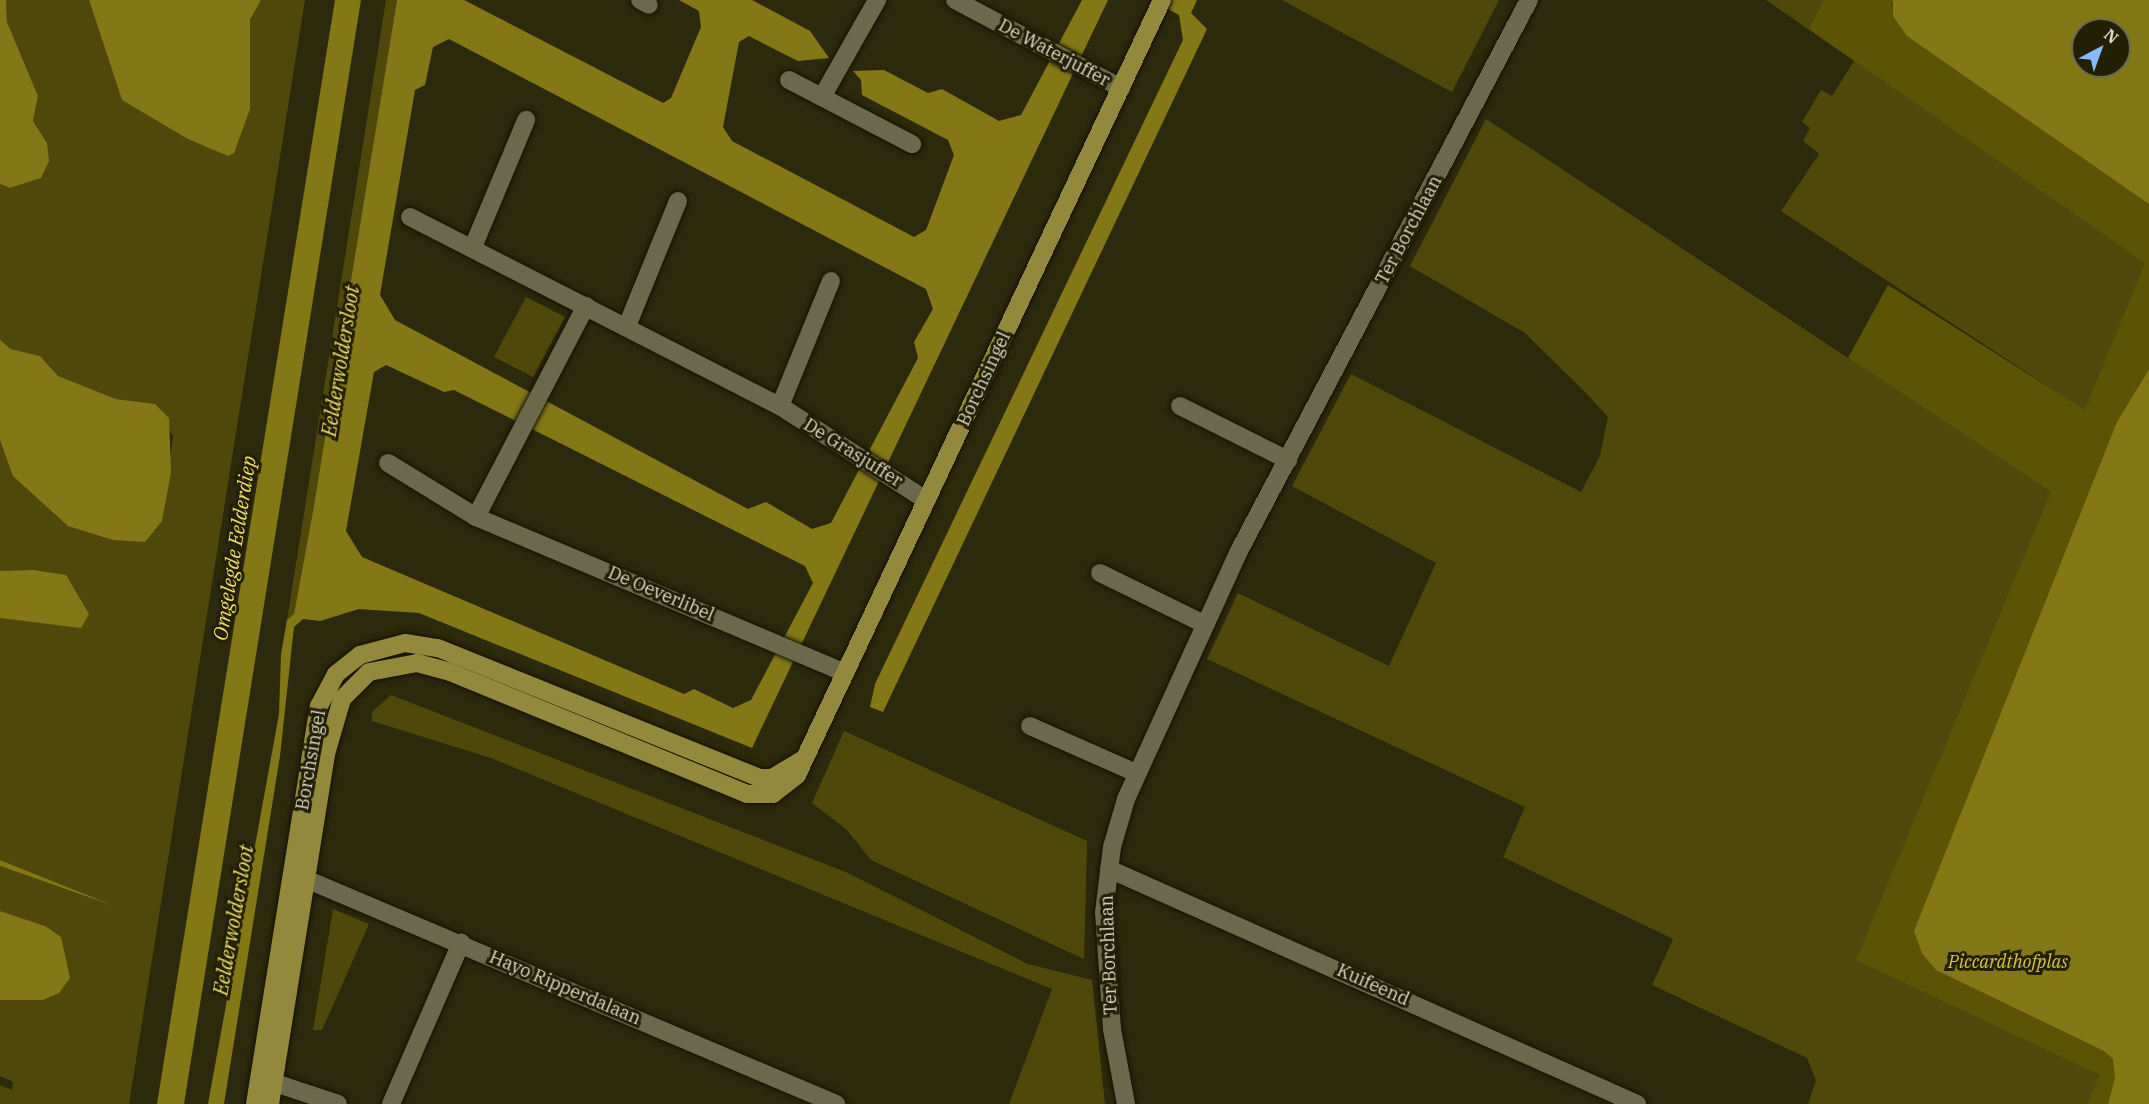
<!DOCTYPE html>
<html>
<head>
<meta charset="utf-8">
<style>
  body { margin:0 }
  #map { position:relative; width:2149px; height:1104px; overflow:hidden; background:#2d290d; font-family:"IBM Plex Serif",serif }
  div>[style] { position:absolute }
  [style*='--x'] { left:calc(var(--x)*1px); top:calc(var(--y)*1px); width:calc(var(--w)*1px); rotate:calc(var(--a)*1deg) }
  .green>* { inset:0; background:#50480b }
  .forest>* { inset:0; background:#5c5305 }
  .water>* { inset:0; background:#847816 }
  .roads { filter:drop-shadow(0 0 2px #151100) drop-shadow(0 0 2px #151100) }
  .minor>* { height:18px; margin:-9px; padding:0 9px; transform-origin:9px; border-radius:9px; background:#6c684b }
  .major>* { height:18px; margin:-9px; padding:0 9px; transform-origin:9px; border-radius:9px; background:#93883b }
  span { translate:-50% -50%; white-space:nowrap; text-align:center; line-height:1.15; -webkit-text-stroke:6px #231f04; paint-order:stroke }
  .street-label { font-size:18px; color:#dad8c8 }
  .park-label { font-size:18px; color:#d5c54a; font-style:italic }
  .water-label { font-size:20px; color:#f0e067; font-style:italic }
  .north { position:absolute; left:2071px; top:18px; width:60px; height:60px; box-sizing:border-box; background:#231f04; border:2px solid #6c6952; border-radius:50%; rotate:41deg; font-size:16px; font-weight:700; line-height:24px; text-align:center; color:#dad8c8 }
  .north::after { content:''; display:block; margin:auto; width:21px; height:27px; background:#83bcfb; clip-path:polygon(50% 0,100% 100%,50% 72%,0 100%) }
</style>
</head>
<body>
<div id="map">
  <div class="green">
    <i style="clip-path:polygon(6px 0,89px 0,122px 100px,228px 156px,250px 109px,250px 20px,261px 0,305px 0,129px 1104px,0 1104px,0 1085px,12px 1090px,13px 1082px,0 1076px,0 1000px,43px 1000px,45px 926px,0 911px,0 866px,117px 907px,0 860px,0 618px,81px 627px,33px 570px,0 571px,0 440px,14px 476px,162px 521px,173px 436px,154px 404px,116px 399px,58px 376px,40px 356px,11px 349px,0 340px,0 184px,10px 188px,41px 178px,47px 143px,33px 121px,38px 96px,7px 22px)"></i>
    <i style="clip-path:polygon(386px 0,397px 0,313px 511px,294px 615px,287px 620px)"></i>
    <i style="clip-path:polygon(1282px 0,1499px 0,1452px 92px)"></i>
    <i style="clip-path:polygon(evenodd,1766px 0,2149px 0,2149px 1104px,1808px 1104px,1816px 1080px,1807px 1058px,1652px 985px,1673px 939px,1503px 857px,1525px 807px,1207px 659px,1238px 593px,1389px 666px,1436px 563px,1292px 486px,1351px 374px,1581px 492px,1600px 456px,1608px 417px,1587px 394px,1525px 333px,1410px 266px,1486px 119px,2051px 492px,2084px 410px,1781px 211px,1819px 154px,1803px 141px,1810px 128px,1802px 122px,1821px 90px,1832px 96px,1854px 61px,1766px 0,2083px 30px,2119px 30px,2119px 66px,2083px 66px,2083px 30px)"></i>
    <i style="clip-path:polygon(526px 297px,565px 317px,533px 377px,494px 357px)"></i>
    <i style="clip-path:polygon(391px 695px,848px 873px,1028px 964px,1092px 980px,1105px 1104px,1009px 1104px,1052px 989px,491px 758px,372px 721px,372px 712px)"></i>
    <i style="clip-path:polygon(844px 731px,1087px 841px,1084px 959px,871px 860px,846px 829px,812px 803px)"></i>
    <i style="clip-path:polygon(333px 909px,369px 924px,322px 1030px,313px 1030px)"></i>
  </div>
  <div class="forest">
    <i style="clip-path:polygon(1824px 0,1893px 0,1890px 6px,2149px 204px,2149px 369px,2138px 385px,1936px 970px,2104px 1051px,2113px 1059px,2115px 1078px,2108px 1104px,2087px 1104px,2100px 1075px,1856px 960px,2051px 492px,1848px 358px,1888px 285px,2085px 410px,2145px 263px,1809px 29px)"></i>
  </div>
  <div class="water">
    <i style="clip-path:polygon(0 0,6px 0,7px 22px,38px 96px,33px 121px,47px 143px,49px 161px,41px 178px,10px 188px,0 184px)"></i>
    <i style="clip-path:polygon(89px 0,261px 0,250px 20px,250px 109px,234px 153px,228px 156px,188px 139px,122px 100px)"></i>
    <i style="clip-path:polygon(335px 0,361px 0,184px 1104px,157px 1104px)"></i>
    <i style="clip-path:polygon(evenodd,397px 0,464px 0,663px 103px,671px 98px,701px 27px,699px 11px,679px 0,752px 0,810px 31px,829px 58px,798px 61px,749px 36px,739px 42px,723px 127px,732px 141px,914px 237px,926px 230px,954px 155px,948px 140px,862px 95px,861px 80px,853px 71px,884px 70px,928px 93px,942px 89px,999px 121px,1021px 115px,1082px 0,1108px 0,752px 748px,419px 613px,359px 609px,320px 621px,303px 619px,294px 627px,280px 756px,224px 1104px,208px 1104px,279px 714px,281px 654px,287px 620px,294px 614px,313px 511px,397px 0,449px 39px,926px 289px,933px 309px,914px 342px,918px 358px,831px 523px,812px 529px,766px 502px,748px 509px,395px 320px,380px 295px,415px 90px,425px 85px,433px 47px,449px 39px,397px 0,386px 365px,444px 392px,454px 390px,805px 566px,813px 583px,751px 700px,733px 708px,694px 689px,684px 694px,362px 557px,346px 531px,374px 372px,386px 365px)"></i>
    <i style="clip-path:polygon(1152px 0,1197px 0,1191px 13px,1207px 29px,883px 712px,870px 707px,875px 684px,1183px 40px,1179px 15px)"></i>
    <i style="clip-path:polygon(evenodd,1893px 0,2149px 0,2149px 204px,1907px 36px,1893px 16px,1893px 0,2083px 30px,2119px 30px,2119px 66px,2083px 66px,2083px 30px)"></i>
    <i style="clip-path:polygon(0 340px,11px 349px,40px 356px,58px 376px,116px 399px,155px 404px,169px 418px,171px 472px,162px 521px,145px 542px,113px 540px,68px 526px,13px 476px,0 440px)"></i>
    <i style="clip-path:polygon(2149px 369px,2149px 1104px,2108px 1104px,2115px 1078px,2113px 1059px,2104px 1051px,1936px 970px,1922px 953px,1914px 931px,2117px 422px)"></i>
    <i style="clip-path:polygon(33px 570px,66px 575px,89px 614px,81px 628px,0 618px,0 571px)"></i>
    <i style="clip-path:polygon(0 860px,117px 907px,0 866px)"></i>
    <i style="clip-path:polygon(0 911px,45px 926px,61px 937px,70px 978px,59px 993px,43px 1000px,0 1000px)"></i>
  </div>
  <div class="roads">
    <div class="minor">
      <i style="--x:640;--y:0;--w:10;--a:29"></i>
      <i style="--x:955;--y:0;--w:188;--a:27.9"></i>
      <i style="--x:789;--y:80;--w:139;--a:27.5"></i>
      <i style="--x:822;--y:97;--w:112;--a:-60.4"></i>
      <i style="--x:410;--y:217;--w:415;--a:27.1"></i>
      <i style="--x:780;--y:406;--w:174;--a:32.8"></i>
      <i style="--x:473;--y:247;--w:138;--a:-67.3"></i>
      <i style="--x:627;--y:326;--w:135;--a:-67.8"></i>
      <i style="--x:780;--y:406;--w:135;--a:-67.8"></i>
      <i style="--x:1180;--y:406;--w:121;--a:26.6"></i>
      <i style="--x:388;--y:463;--w:103;--a:31.5"></i>
      <i style="--x:476;--y:517;--w:401;--a:22.9"></i>
      <i style="--x:476;--y:517;--w:238;--a:-62.5"></i>
      <i style="--x:1100;--y:573;--w:116;--a:26.1"></i>
      <i style="--x:1030;--y:726;--w:116;--a:23.9"></i>
      <i style="--x:1109;--y:869;--w:578;--a:23.99"></i>
      <i style="--x:294;--y:874;--w:589;--a:22.99"></i>
      <i style="--x:260;--y:1078;--w:82;--a:18.4"></i>
      <i style="--x:391;--y:1104;--w:176;--a:-66.5"></i>
      <i style="--x:1126;--y:1104;--w:76;--a:-100.6"></i>
      <i style="--x:1112;--y:1029;--w:117;--a:-93.9"></i>
      <i style="--x:1104;--y:912;--w:65;--a:-83"></i>
      <i style="--x:1112;--y:847;--w:50;--a:-73.7"></i>
      <i style="--x:1126;--y:799;--w:270;--a:-65.5"></i>
      <i style="--x:1238;--y:553;--w:625;--a:-62.25"></i>
    </div>
    <div class="major">
      <i style="--x:255;--y:1104;--w:403;--a:-80.9"></i>
      <i style="--x:319;--y:706;--w:36;--a:-62"></i>
      <i style="--x:336;--y:674;--w:31;--a:-38"></i>
      <i style="--x:360;--y:655;--w:47;--a:-14.9"></i>
      <i style="--x:405;--y:643;--w:33;--a:9"></i>
      <i style="--x:438;--y:648;--w:346;--a:22"></i>
      <i style="--x:759;--y:778;--w:13;--a:0"></i>
      <i style="--x:772;--y:778;--w:35;--a:-31"></i>
      <i style="--x:270;--y:1104;--w:354;--a:-80.9"></i>
      <i style="--x:326;--y:754;--w:57;--a:-73.8"></i>
      <i style="--x:342;--y:699;--w:38;--a:-45"></i>
      <i style="--x:369;--y:672;--w:49;--a:-10.6"></i>
      <i style="--x:417;--y:663;--w:34;--a:15"></i>
      <i style="--x:450;--y:672;--w:321;--a:22.3"></i>
      <i style="--x:747;--y:794;--w:26;--a:0"></i>
      <i style="--x:773;--y:794;--w:31;--a:-38"></i>
      <i style="--x:797;--y:775;--w:857;--a:-64.78"></i>
    </div>
  </div>
  <div class="street-label">
    <span style="left:1054px;top:53px;rotate:28deg">De Waterjuffer</span>
    <span style="left:1409px;top:230px;rotate:-62deg">Ter Borchlaan</span>
    <span style="left:984px;top:379px;rotate:-65deg">Borchsingel</span>
    <span style="left:853px;top:453px;rotate:32deg">De Grasjuffer</span>
    <span style="left:661px;top:594px;rotate:23deg">De Oeverlibel</span>
    <span style="left:311px;top:760px;rotate:-80deg">Borchsingel</span>
    <span style="left:1109px;top:955px;rotate:-92deg">Ter Borchlaan</span>
    <span style="left:1373px;top:985px;rotate:24deg">Kuifeend</span>
    <span style="left:565px;top:988px;rotate:23deg">Hayo Ripperdalaan</span>
  </div>
  <div class="park-label">
    <span style="left:2008px;top:962px">Piccardthofplas</span>
  </div>
  <div class="water-label">
    <span style="left:340px;top:361px;rotate:-81deg">Eelderwoldersloot</span>
    <span style="left:234px;top:548px;rotate:-81deg">Omgelegde Eelderdiep</span>
    <span style="left:233px;top:920px;rotate:-80deg">Eelderwoldersloot</span>
  </div>
  <div class="north">N</div>
</div>
</body>
</html>
